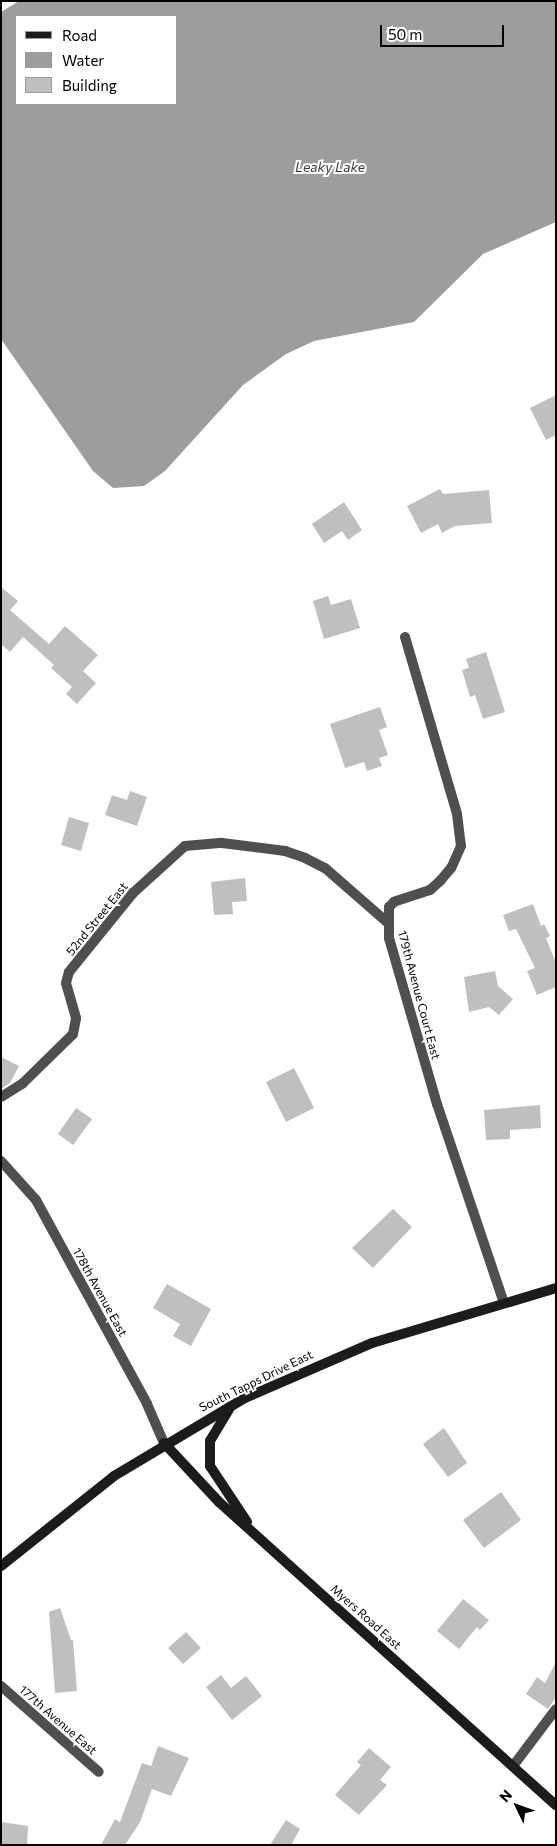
<!DOCTYPE html>
<html>
<head>
<meta charset="utf-8">
<style>
  body { margin:0 }
  #map { position:relative; width:557px; height:1846px; overflow:hidden; background:#fff; font-family:Commissioner,sans-serif }
  div>[style] { position:absolute }
  [style*='--x'] { left:calc(var(--x)*1px); top:calc(var(--y)*1px); width:calc(var(--w)*1px); rotate:calc(var(--a)*1deg) }
  .water>* { inset:0; background:#9d9d9d }
  .building>* { inset:0; background:#bfbfbf }
  .lane>* { height:10px; margin:-5px; padding:0 5px; transform-origin:5px; border-radius:5px; background:#4f4f4f }
  .street>* { height:10px; margin:-5px; padding:0 5px; transform-origin:5px; border-radius:5px; background:#4f4f4f }
  .secondary>* { height:10px; margin:-5px; padding:0 5px; transform-origin:5px; border-radius:5px; background:#1c1c1c }
  span { translate:-50% -50%; white-space:nowrap; text-align:center; line-height:1.15; -webkit-text-stroke:4px #fff; paint-order:stroke }
  .street-label { font-size:12px; color:#000 }
  .water-label { font-size:14px; color:#3e3e3e; font-style:italic }
  .frame { position:absolute; inset:0; border:2px solid #000; pointer-events:none }
  .legend { position:absolute; left:15px; top:15px; width:162px; height:90px; box-sizing:border-box; background:#fff; border:1px solid #999; margin:0; padding:6px 9px; list-style:none; font-size:15px; color:#000 }
  .legend li { display:flex; align-items:center; gap:10px; height:25px }
  .legend b { width:25px; border:1px solid #999 }
  .north { position:absolute; left:492px; top:1781px; width:50px; height:50px; -webkit-text-stroke:4px #fff; paint-order:stroke; rotate:312deg; font-size:14px; font-weight:700; line-height:20px; text-align:center; color:#000 }
  .north::after { content:''; display:block; margin:auto; width:18px; height:22px; background:#000; clip-path:polygon(50% 0,100% 100%,50% 72%,0 100%) }
  .scale { position:absolute; left:380px; top:25px; width:124px; height:22px; box-sizing:border-box; border:2px solid #000; border-top:0; padding-left:6px; font-size:15px; line-height:18px; white-space:nowrap; color:#000; -webkit-text-stroke:4px #fff; paint-order:stroke }
</style>
</head>
<body>
<div id="map">
  <div class="water">
    <i style="clip-path:polygon(evenodd,19px 1px,556px 1px,556px 222px,483px 254px,414px 322px,314px 341px,286px 354px,243px 385px,165px 471px,144px 486px,113px 488px,93px 471px,1px 339px,1px 12px,19px 1px,16px 16px,176px 16px,176px 104px,16px 104px,16px 16px)"></i>
  </div>
  <div class="building">
    <i style="clip-path:polygon(556px 395px,556px 435px,546px 440px,530px 408px)"></i>
    <i style="clip-path:polygon(440px 489px,443px 494px,489px 490px,492px 523px,455px 526px,442px 533px,438px 524px,421px 533px,407px 506px)"></i>
    <i style="clip-path:polygon(344px 502px,362px 530px,348px 540px,342px 531px,324px 543px,312px 524px)"></i>
    <i style="clip-path:polygon(1px 587px,18px 601px,10px 610px,49px 644px,65px 626px,98px 655px,83px 671px,96px 683px,77px 704px,66px 694px,72px 687px,51px 668px,54px 665px,23px 637px,10px 652px,1px 644px)"></i>
    <i style="clip-path:polygon(328px 596px,331px 605px,351px 599px,360px 628px,324px 639px,313px 601px)"></i>
    <i style="clip-path:polygon(486px 652px,505px 712px,483px 719px,475px 695px,470px 697px,462px 670px,469px 668px,466px 659px)"></i>
    <i style="clip-path:polygon(380px 707px,387px 727px,379px 730px,388px 755px,379px 758px,382px 766px,367px 771px,364px 762px,345px 768px,330px 724px)"></i>
    <i style="clip-path:polygon(130px 791px,147px 797px,137px 826px,105px 815px,112px 795px,127px 800px)"></i>
    <i style="clip-path:polygon(69px 817px,89px 823px,81px 851px,61px 845px)"></i>
    <i style="clip-path:polygon(245px 878px,247px 901px,232px 902px,233px 914px,214px 915px,211px 882px)"></i>
    <i style="clip-path:polygon(533px 904px,541px 926px,544px 924px,550px 936px,546px 938px,556px 963px,556px 987px,537px 995px,527px 971px,535px 968px,516px 929px,509px 931px,503px 915px)"></i>
    <i style="clip-path:polygon(495px 971px,498px 986px,513px 999px,499px 1015px,489px 1007px,469px 1012px,464px 977px)"></i>
    <i style="clip-path:polygon(1px 1057px,19px 1066px,10px 1083px,1px 1089px)"></i>
    <i style="clip-path:polygon(294px 1068px,314px 1108px,286px 1122px,266px 1082px)"></i>
    <i style="clip-path:polygon(540px 1105px,541px 1128px,510px 1130px,510px 1139px,486px 1140px,484px 1110px)"></i>
    <i style="clip-path:polygon(76px 1108px,92px 1119px,73px 1145px,58px 1134px)"></i>
    <i style="clip-path:polygon(393px 1209px,412px 1227px,373px 1268px,352px 1248px)"></i>
    <i style="clip-path:polygon(167px 1284px,211px 1309px,191px 1346px,173px 1336px,180px 1324px,153px 1308px)"></i>
    <i style="clip-path:polygon(444px 1428px,467px 1463px,448px 1477px,423px 1444px)"></i>
    <i style="clip-path:polygon(501px 1492px,521px 1520px,484px 1548px,463px 1520px)"></i>
    <i style="clip-path:polygon(463px 1599px,489px 1620px,480px 1630px,477px 1627px,459px 1649px,437px 1631px)"></i>
    <i style="clip-path:polygon(60px 1608px,71px 1640px,73px 1640px,77px 1691px,55px 1693px,49px 1612px)"></i>
    <i style="clip-path:polygon(186px 1632px,201px 1648px,183px 1664px,168px 1648px)"></i>
    <i style="clip-path:polygon(556px 1662px,556px 1697px,548px 1709px,526px 1694px,537px 1677px,545px 1683px)"></i>
    <i style="clip-path:polygon(221px 1675px,231px 1688px,246px 1676px,262px 1696px,232px 1720px,206px 1687px)"></i>
    <i style="clip-path:polygon(158px 1746px,189px 1758px,171px 1796px,152px 1789px,140px 1822px,125px 1845px,101px 1845px,115px 1819px,120px 1822px,142px 1763px,151px 1766px)"></i>
    <i style="clip-path:polygon(369px 1748px,391px 1767px,380px 1780px,387px 1785px,359px 1815px,335px 1795px,361px 1765px,357px 1762px)"></i>
    <i style="clip-path:polygon(286px 1820px,300px 1829px,291px 1845px,270px 1845px)"></i>
    <i style="clip-path:polygon(1px 1822px,28px 1826px,27px 1845px,1px 1845px)"></i>
  </div>
  <div class="lane">
    <i style="--x:513;--y:1766;--w:71;--a:-53"></i>
  </div>
  <div class="street">
    <i style="--x:405;--y:637;--w:184;--a:73.6"></i>
    <i style="--x:457;--y:814;--w:32;--a:83"></i>
    <i style="--x:461;--y:846;--w:24;--a:114"></i>
    <i style="--x:451;--y:868;--w:17;--a:130"></i>
    <i style="--x:440;--y:881;--w:13;--a:138"></i>
    <i style="--x:430;--y:890;--w:38;--a:162"></i>
    <i style="--x:394;--y:902;--w:7;--a:135"></i>
    <i style="--x:389;--y:907;--w:31;--a:90"></i>
    <i style="--x:389;--y:938;--w:173;--a:73.9"></i>
    <i style="--x:437;--y:1104;--w:210;--a:71.4"></i>
    <i style="--x:1;--y:1097;--w:25;--a:-32"></i>
    <i style="--x:22;--y:1084;--w:71;--a:-44.4"></i>
    <i style="--x:73;--y:1034;--w:16;--a:-79"></i>
    <i style="--x:76;--y:1018;--w:36;--a:-106"></i>
    <i style="--x:66;--y:983;--w:11;--a:-75"></i>
    <i style="--x:69;--y:972;--w:102;--a:-51"></i>
    <i style="--x:133;--y:893;--w:70;--a:-42.1"></i>
    <i style="--x:185;--y:846;--w:37;--a:-5"></i>
    <i style="--x:222;--y:843;--w:64;--a:7.2"></i>
    <i style="--x:285;--y:851;--w:21;--a:19"></i>
    <i style="--x:305;--y:858;--w:22;--a:27"></i>
    <i style="--x:325;--y:868;--w:84;--a:41.1"></i>
    <i style="--x:1;--y:1161;--w:52;--a:48.1"></i>
    <i style="--x:36;--y:1200;--w:232;--a:61.4"></i>
    <i style="--x:147;--y:1404;--w:43;--a:66.4"></i>
    <i style="--x:1;--y:1686;--w:130;--a:41.3"></i>
  </div>
  <div class="secondary">
    <i style="--x:231;--y:1406;--w:41;--a:121"></i>
    <i style="--x:210;--y:1441;--w:25;--a:90"></i>
    <i style="--x:210;--y:1466;--w:67;--a:56.5"></i>
    <i style="--x:164;--y:1443;--w:81;--a:47"></i>
    <i style="--x:219;--y:1502;--w:453;--a:42"></i>
    <i style="--x:1;--y:1566;--w:144;--a:-38.5"></i>
    <i style="--x:114;--y:1476;--w:152;--a:-30.8"></i>
    <i style="--x:245;--y:1398;--w:138;--a:-23.4"></i>
    <i style="--x:372;--y:1343;--w:192;--a:-16.6"></i>
  </div>
  <div class="street-label">
    <span style="left:97px;top:919px;rotate:-51deg">52nd Street East</span>
    <span style="left:419px;top:995px;rotate:75deg">179th Avenue Court East</span>
    <span style="left:100px;top:1292px;rotate:61deg">178th Avenue East</span>
    <span style="left:256px;top:1381px;rotate:-26deg">South Tapps Drive East</span>
    <span style="left:366px;top:1617px;rotate:42deg">Myers Road East</span>
    <span style="left:58px;top:1720px;rotate:41deg">177th Avenue East</span>
  </div>
  <div class="water-label">
    <span style="left:330px;top:167px">Leaky Lake</span>
  </div>
  <div class="frame"></div>
  <ul class="legend">
  <li><b style="height:6px;background:#1c1c1c"></b>Road</li>
  <li><b style="height:14px;background:#9d9d9d"></b>Water</li>
  <li><b style="height:14px;background:#bfbfbf"></b>Building</li>
  </ul>
  <div class="north">N</div>
  <div class="scale">50 m</div>
</div>
</body>
</html>
